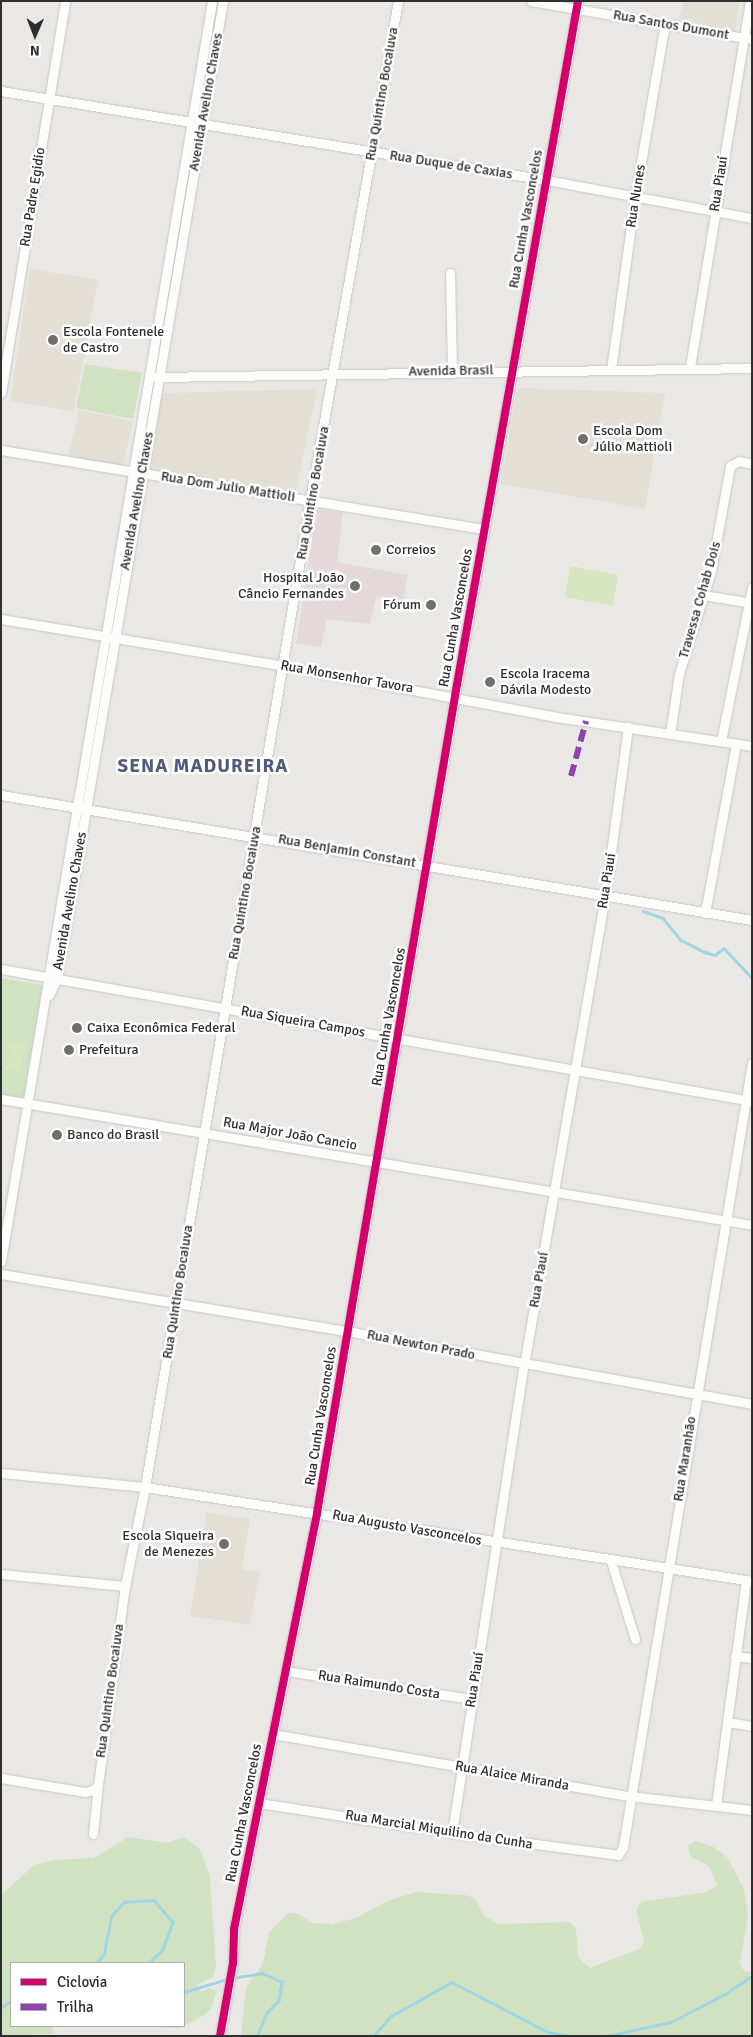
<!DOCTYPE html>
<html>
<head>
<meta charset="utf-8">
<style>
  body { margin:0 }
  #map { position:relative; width:753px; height:2037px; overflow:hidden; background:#eae8e5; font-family:Signika,sans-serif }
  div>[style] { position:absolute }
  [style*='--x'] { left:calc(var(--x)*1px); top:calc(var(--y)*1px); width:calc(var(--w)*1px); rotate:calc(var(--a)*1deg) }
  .education>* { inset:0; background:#e4dfd4 }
  .medical>* { inset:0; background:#e3d9d8 }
  .green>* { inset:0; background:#d0e2c1 }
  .pitch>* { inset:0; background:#d8e6c0 }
  .stream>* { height:2.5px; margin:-1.25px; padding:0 1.25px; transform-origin:1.25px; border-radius:1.25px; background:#a0d5e4 }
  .roads { filter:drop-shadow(0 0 1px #c7c6c7) drop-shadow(0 0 1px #c7c6c7) }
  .street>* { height:9px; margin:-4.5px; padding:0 4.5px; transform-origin:4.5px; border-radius:4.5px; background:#fcfcfb }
  .quiet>* { height:6px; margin-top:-3px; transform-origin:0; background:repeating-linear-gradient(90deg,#8e44ad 0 12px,transparent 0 18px) }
  .cycleway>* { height:8px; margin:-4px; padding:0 4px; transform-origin:4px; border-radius:4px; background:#d6006c }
  .dots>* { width:14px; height:14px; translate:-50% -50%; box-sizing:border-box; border:2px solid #fff; border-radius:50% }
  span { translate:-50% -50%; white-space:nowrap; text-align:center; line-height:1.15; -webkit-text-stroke:5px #fff; paint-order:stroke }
  .street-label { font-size:14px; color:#2e2e2e }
  .poi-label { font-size:14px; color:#2e2e2e }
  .left { translate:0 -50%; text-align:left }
  .right { translate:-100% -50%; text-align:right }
  .district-label { font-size:19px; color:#525a7b; font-weight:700; letter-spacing:1px }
  .frame { position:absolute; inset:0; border:2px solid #2e2e2e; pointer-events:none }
  .legend { position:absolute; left:10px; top:1962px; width:175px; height:65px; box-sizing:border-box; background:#fff; border:1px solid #ababab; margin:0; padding:6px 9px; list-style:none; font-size:15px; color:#2e2e2e }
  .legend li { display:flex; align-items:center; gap:10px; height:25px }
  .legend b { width:25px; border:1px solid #ababab }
  .north { position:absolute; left:10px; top:10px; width:50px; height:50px; -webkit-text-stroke:4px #fff; paint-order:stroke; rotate:181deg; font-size:14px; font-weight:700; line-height:20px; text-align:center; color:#2e2e2e }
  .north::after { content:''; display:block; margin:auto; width:18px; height:22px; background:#2e2e2e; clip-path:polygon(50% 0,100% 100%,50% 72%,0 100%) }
</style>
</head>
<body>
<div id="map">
  <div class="education">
    <i style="clip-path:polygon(684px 1px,740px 1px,735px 31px,678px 23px)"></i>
    <i style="clip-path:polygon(30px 269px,98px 280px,74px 411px,10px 401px)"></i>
    <i style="clip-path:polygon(517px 388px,665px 393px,645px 509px,501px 484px)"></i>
    <i style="clip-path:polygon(317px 389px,295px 495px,148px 468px,162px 393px)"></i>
    <i style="clip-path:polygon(79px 410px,133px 421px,123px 466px,68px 457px)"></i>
    <i style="clip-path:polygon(207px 1512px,250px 1519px,242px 1569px,260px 1573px,250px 1625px,190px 1616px)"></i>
  </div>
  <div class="medical">
    <i style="clip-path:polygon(317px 509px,343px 513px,337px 562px,408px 575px,403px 601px,376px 597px,370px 624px,327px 619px,321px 647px,296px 643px)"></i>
  </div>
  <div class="green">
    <i style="clip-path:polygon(85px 364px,142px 373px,133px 419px,76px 408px)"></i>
    <i style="clip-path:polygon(1px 978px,43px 985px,24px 1098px,1px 1094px)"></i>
    <i style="clip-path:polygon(128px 1837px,167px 1843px,184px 1837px,199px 1848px,210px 1875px,216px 1967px,213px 1977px,197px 1985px,201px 1992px,209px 1988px,217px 1991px,211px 2009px,204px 2015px,188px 2024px,179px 2028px,137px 2026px,184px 2026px,184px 1963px,11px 1963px,11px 2026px,52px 2026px,53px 2034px,1px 2036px,1px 1895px,34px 1865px,54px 1860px,94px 1858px)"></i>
    <i style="clip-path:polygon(695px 1841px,712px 1846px,727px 1857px,744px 1889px,748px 1916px,740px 1963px,744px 1971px,752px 1972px,752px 2036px,241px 2036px,246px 1987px,263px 1964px,269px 1933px,288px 1913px,298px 1914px,313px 1923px,333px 1924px,356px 1918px,387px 1901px,416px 1892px,465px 1895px,475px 1898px,483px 1915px,499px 1924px,569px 1922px,576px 1928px,578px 1957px,590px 1968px,639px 1949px,644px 1941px,636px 1910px,641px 1902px,707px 1892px,717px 1885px,709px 1866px,690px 1856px,688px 1846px)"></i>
  </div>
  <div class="pitch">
    <i style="clip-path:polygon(570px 566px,618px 575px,613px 606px,565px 597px)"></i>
    <i style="clip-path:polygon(10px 1043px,25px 1046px,20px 1072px,5px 1070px)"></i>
  </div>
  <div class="stream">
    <i style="--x:643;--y:911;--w:21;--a:19"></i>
    <i style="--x:663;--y:918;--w:28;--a:51"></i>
    <i style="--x:681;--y:940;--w:27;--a:27"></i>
    <i style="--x:705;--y:952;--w:10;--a:17"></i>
    <i style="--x:715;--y:955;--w:11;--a:-38"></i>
    <i style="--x:724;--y:948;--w:41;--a:47"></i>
    <i style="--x:97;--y:1963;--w:12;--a:-55"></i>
    <i style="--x:104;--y:1953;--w:38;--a:-79"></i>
    <i style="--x:111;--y:1916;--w:19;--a:-47"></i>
    <i style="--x:124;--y:1902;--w:30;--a:-4"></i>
    <i style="--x:154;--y:1900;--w:29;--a:49"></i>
    <i style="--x:173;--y:1922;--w:30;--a:110"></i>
    <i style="--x:163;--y:1950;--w:19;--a:137"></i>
    <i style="--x:232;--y:1978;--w:30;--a:-9"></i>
    <i style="--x:262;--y:1973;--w:22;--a:24"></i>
    <i style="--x:282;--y:1982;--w:19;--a:99"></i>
    <i style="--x:279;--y:2001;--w:17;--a:135"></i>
    <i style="--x:267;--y:2013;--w:25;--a:113"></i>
    <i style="--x:184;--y:1992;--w:45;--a:-16.8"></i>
    <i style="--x:1;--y:2007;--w:12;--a:-31"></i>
    <i style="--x:373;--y:2036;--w:27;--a:-48"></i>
    <i style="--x:391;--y:2016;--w:70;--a:-29.1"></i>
    <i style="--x:452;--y:1982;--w:108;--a:27.5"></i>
    <i style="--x:548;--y:2032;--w:23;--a:10"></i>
    <i style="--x:606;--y:2036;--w:66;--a:-12.2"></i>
    <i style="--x:671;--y:2022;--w:61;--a:-27.4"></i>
    <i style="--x:725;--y:1994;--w:32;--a:-34"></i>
  </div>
  <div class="roads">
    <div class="street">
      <i style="--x:531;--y:1;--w:224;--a:9.8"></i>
      <i style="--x:1;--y:91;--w:552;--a:9.27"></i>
      <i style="--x:546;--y:180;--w:209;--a:10.5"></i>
      <i style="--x:450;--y:273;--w:98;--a:88.8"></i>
      <i style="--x:690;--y:367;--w:371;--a:-80.7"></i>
      <i style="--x:611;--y:370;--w:175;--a:-82.1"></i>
      <i style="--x:635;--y:197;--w:177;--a:-80.2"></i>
      <i style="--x:155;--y:377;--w:597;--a:-0.86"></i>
      <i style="--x:1;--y:393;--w:397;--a:-80.7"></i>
      <i style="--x:1;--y:450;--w:489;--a:9.3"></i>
      <i style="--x:703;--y:595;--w:50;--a:9.3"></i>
      <i style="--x:1;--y:619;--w:287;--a:9.4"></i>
      <i style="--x:284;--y:666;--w:277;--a:10.6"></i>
      <i style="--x:556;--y:717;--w:198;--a:8.4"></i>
      <i style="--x:670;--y:734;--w:61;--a:-81.5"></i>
      <i style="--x:679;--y:674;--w:108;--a:-72.7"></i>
      <i style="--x:711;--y:571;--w:107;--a:-79.7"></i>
      <i style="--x:730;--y:466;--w:10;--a:-29"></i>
      <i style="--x:739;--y:461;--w:13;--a:13"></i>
      <i style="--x:721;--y:741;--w:157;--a:-78.6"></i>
      <i style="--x:1;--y:795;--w:761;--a:9.45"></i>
      <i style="--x:705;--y:913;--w:172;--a:-79.6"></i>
      <i style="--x:1;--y:969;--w:763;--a:9.97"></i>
      <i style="--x:49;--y:995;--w:19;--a:-65"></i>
      <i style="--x:57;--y:978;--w:51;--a:-79.8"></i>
      <i style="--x:66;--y:928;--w:940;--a:-80.39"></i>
      <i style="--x:1;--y:1099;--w:761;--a:9.52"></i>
      <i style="--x:1;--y:1261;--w:1278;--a:-80.49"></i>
      <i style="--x:1;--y:1274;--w:351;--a:9.4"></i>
      <i style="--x:347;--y:1331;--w:412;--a:10.2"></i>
      <i style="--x:1;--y:1473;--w:145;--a:5.6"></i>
      <i style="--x:145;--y:1487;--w:614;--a:8.8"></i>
      <i style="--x:611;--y:1561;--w:82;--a:72.9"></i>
      <i style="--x:1;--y:1574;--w:125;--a:5.5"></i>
      <i style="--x:735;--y:1656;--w:17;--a:7"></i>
      <i style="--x:286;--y:1671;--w:188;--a:8.6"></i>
      <i style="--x:727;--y:1722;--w:25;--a:9"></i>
      <i style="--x:273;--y:1734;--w:361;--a:9.9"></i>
      <i style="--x:629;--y:1796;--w:124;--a:6.5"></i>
      <i style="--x:1;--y:1778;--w:85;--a:9.5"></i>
      <i style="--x:85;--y:1792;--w:8;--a:-14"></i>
      <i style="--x:93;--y:1790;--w:7;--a:-45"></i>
      <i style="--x:98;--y:1785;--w:201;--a:-82.3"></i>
      <i style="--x:125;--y:1586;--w:101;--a:-78.6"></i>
      <i style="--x:145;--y:1487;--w:1001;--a:-80.51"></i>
      <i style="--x:310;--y:500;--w:507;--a:-80"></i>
      <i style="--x:259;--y:1803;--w:195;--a:8.8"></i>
      <i style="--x:452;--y:1833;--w:167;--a:7.5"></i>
      <i style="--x:618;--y:1855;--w:9;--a:-58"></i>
      <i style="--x:623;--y:1847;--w:795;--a:-80.66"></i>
      <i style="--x:716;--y:1805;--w:227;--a:-82.4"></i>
      <i style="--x:452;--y:1833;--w:474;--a:-81.3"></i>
      <i style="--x:524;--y:1365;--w:475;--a:-80.2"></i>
      <i style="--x:605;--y:897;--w:172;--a:-82.3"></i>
      <i style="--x:93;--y:1834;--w:49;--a:-84.2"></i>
      <i style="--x:220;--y:2036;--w:74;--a:-79.9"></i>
      <i style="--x:233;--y:1963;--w:34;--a:-88"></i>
      <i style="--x:234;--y:1929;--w:424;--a:-78.7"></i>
      <i style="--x:317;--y:1513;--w:829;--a:-80.41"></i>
      <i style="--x:455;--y:696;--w:706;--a:-79.96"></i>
    </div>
  </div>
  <div class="quiet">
    <i style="--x:571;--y:776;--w:57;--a:-74.7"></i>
  </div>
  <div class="cycleway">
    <i style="--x:220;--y:2036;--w:74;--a:-79.9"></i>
    <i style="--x:233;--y:1963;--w:34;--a:-88"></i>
    <i style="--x:234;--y:1929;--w:424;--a:-78.7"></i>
    <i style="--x:317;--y:1513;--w:829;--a:-80.41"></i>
    <i style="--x:455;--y:696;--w:706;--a:-79.96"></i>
  </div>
  <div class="dots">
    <i style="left:53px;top:340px;background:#706f6e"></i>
    <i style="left:583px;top:439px;background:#706f6e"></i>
    <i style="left:376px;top:550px;background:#706f6e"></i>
    <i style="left:355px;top:586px;background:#706f6e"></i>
    <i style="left:431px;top:605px;background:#706f6e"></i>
    <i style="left:490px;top:682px;background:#706f6e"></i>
    <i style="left:77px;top:1028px;background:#706f6e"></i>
    <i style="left:69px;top:1050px;background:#706f6e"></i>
    <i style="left:57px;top:1135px;background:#706f6e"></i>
    <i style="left:224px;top:1544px;background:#706f6e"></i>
  </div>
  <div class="street-label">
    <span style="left:671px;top:25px;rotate:10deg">Rua Santos Dumont</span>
    <span style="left:382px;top:94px;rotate:-80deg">Rua Quintino Bocaiuva</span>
    <span style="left:206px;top:102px;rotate:-80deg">Avenida Avelino Chaves</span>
    <span style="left:451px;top:165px;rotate:9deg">Rua Duque de Caxias</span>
    <span style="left:719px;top:184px;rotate:-81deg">Rua Piauí</span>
    <span style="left:636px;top:196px;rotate:-81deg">Rua Nunes</span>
    <span style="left:33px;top:197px;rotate:-81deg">Rua Padre Egidio</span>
    <span style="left:526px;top:219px;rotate:-80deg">Rua Cunha Vasconcelos</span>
    <span style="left:451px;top:371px;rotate:-1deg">Avenida Brasil</span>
    <span style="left:228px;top:487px;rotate:9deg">Rua Dom Julio Mattioli</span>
    <span style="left:313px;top:493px;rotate:-80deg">Rua Quintino Bocaiuva</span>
    <span style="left:137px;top:501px;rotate:-80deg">Avenida Avelino Chaves</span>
    <span style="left:700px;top:600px;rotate:-74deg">Travessa Cohab Dois</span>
    <span style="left:456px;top:618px;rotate:-80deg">Rua Cunha Vasconcelos</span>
    <span style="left:347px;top:677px;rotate:10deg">Rua Monsenhor Tavora</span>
    <span style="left:347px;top:851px;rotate:10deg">Rua Benjamin Constant</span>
    <span style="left:607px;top:881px;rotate:-81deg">Rua Piauí</span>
    <span style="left:245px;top:893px;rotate:-80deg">Rua Quintino Bocaiuva</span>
    <span style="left:70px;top:901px;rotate:-80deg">Avenida Avelino Chaves</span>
    <span style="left:389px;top:1017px;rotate:-80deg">Rua Cunha Vasconcelos</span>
    <span style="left:303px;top:1022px;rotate:10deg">Rua Siqueira Campos</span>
    <span style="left:290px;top:1134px;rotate:10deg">Rua Major João Cancio</span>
    <span style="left:539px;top:1280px;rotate:-80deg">Rua Piauí</span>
    <span style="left:178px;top:1292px;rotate:-81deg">Rua Quintino Bocaiuva</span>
    <span style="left:421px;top:1345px;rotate:11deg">Rua Newton Prado</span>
    <span style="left:321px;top:1416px;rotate:-81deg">Rua Cunha Vasconcelos</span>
    <span style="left:685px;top:1459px;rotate:-81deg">Rua Maranhão</span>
    <span style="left:407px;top:1528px;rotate:10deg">Rua Augusto Vasconcelos</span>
    <span style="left:475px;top:1680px;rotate:-81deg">Rua Piauí</span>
    <span style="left:379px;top:1685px;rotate:9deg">Rua Raimundo Costa</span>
    <span style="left:110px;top:1691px;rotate:-82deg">Rua Quintino Bocaiuva</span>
    <span style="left:512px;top:1776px;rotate:10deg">Rua Alaice Miranda</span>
    <span style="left:244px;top:1813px;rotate:-79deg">Rua Cunha Vasconcelos</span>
    <span style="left:439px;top:1830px;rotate:9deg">Rua Marcial Miquilino da Cunha</span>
  </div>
  <div class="poi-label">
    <span class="left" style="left:63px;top:340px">Escola Fontenele<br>de Castro</span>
    <span class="left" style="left:593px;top:439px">Escola Dom<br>Júlio Mattioli</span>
    <span class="left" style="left:386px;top:550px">Correios</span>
    <span class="right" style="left:344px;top:586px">Hospital João<br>Câncio Fernandes</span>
    <span class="right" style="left:421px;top:605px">Fórum</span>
    <span class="left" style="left:500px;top:682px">Escola Iracema<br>Dávila Modesto</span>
    <span class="left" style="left:87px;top:1028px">Caixa Econômica Federal</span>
    <span class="left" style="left:79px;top:1050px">Prefeitura</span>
    <span class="left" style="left:67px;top:1135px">Banco do Brasil</span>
    <span class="right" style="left:214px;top:1544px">Escola Siqueira<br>de Menezes</span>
  </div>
  <div class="district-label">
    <span style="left:203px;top:767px">SENA MADUREIRA</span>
  </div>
  <div class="frame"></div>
  <ul class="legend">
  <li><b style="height:6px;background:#d6006c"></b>Ciclovia</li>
  <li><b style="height:6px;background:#8e44ad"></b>Trilha</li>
  </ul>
  <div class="north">N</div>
</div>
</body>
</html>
